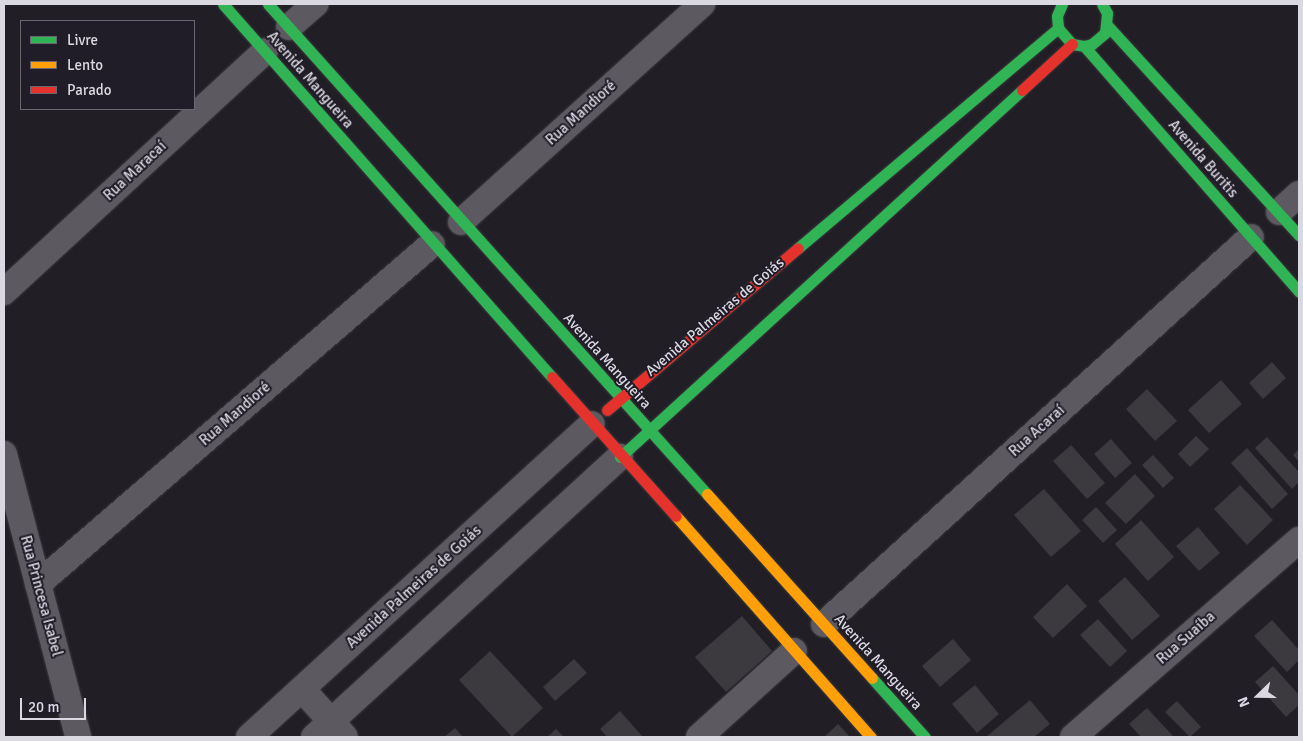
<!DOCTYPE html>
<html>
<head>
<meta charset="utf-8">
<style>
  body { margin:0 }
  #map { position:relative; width:1303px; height:741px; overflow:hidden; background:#211f25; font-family:Signika,sans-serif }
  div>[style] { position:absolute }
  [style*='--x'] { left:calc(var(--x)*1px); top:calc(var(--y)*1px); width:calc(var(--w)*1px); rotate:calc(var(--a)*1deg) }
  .building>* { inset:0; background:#3c3a3f }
  .roads { filter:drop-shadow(0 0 1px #3b3a3e) drop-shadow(0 0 1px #3b3a3e) }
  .street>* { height:26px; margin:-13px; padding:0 13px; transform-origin:13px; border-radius:13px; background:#5c5a60 }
  .fast>* { height:11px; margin:-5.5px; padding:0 5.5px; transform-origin:5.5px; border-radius:5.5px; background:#30b455 }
  .slow>* { height:11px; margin:-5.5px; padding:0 5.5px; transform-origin:5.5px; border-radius:5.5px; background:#ff9f0a }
  .jam>* { height:11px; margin:-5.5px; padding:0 5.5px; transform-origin:5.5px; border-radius:5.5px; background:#e5322d }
  span { translate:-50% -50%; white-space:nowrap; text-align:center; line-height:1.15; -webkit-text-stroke:4px #201c28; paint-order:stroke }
  .street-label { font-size:15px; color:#dad8e0 }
  .frame { position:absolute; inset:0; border:5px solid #dad8e0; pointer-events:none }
  .legend { position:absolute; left:20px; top:20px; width:175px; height:90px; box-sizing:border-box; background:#201c28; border:1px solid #6a6772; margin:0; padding:6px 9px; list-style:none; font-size:15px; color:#dad8e0 }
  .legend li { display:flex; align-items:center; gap:10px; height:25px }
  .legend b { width:25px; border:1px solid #6a6772 }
  .north { position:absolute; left:1233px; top:671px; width:50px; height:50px; -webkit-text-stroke:4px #201c28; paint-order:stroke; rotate:248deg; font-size:14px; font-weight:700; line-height:20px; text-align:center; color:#dad8e0 }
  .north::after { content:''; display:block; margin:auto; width:18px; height:22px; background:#dad8e0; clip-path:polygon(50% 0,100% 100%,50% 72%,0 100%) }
  .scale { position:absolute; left:20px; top:698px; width:66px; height:22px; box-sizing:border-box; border:2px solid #dad8e0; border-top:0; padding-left:6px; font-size:15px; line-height:18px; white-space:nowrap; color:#dad8e0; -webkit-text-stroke:4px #201c28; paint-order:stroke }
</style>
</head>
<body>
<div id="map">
  <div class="building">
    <i style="clip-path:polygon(1272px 362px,1286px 378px,1263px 399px,1249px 383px)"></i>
    <i style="clip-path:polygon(1221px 380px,1242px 404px,1209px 433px,1188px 410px)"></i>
    <i style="clip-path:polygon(1147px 389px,1177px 421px,1155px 441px,1126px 409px)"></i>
    <i style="clip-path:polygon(1196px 436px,1209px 449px,1190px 467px,1178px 454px)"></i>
    <i style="clip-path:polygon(1267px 437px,1299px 472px,1299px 482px,1292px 489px,1255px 448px)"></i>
    <i style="clip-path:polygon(1111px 439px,1132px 463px,1115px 478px,1094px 454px)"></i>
    <i style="clip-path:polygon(1071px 445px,1105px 483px,1087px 499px,1053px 461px)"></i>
    <i style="clip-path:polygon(1247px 448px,1288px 494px,1272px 509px,1231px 463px)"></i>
    <i style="clip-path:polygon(1299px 449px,1299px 462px,1293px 455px)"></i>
    <i style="clip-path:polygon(1153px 455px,1174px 478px,1163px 488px,1142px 465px)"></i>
    <i style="clip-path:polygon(1135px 474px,1155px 496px,1126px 524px,1105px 503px)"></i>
    <i style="clip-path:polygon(1240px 485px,1273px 520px,1247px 545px,1214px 509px)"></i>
    <i style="clip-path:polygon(1044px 489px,1081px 531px,1051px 557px,1014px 515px)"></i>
    <i style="clip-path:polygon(1096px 507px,1117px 530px,1103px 543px,1082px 520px)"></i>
    <i style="clip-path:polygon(1141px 520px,1174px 557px,1148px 581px,1115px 544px)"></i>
    <i style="clip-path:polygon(1198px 527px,1220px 553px,1199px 571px,1176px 546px)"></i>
    <i style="clip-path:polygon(1125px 577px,1160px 616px,1132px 640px,1098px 601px)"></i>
    <i style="clip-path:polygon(1067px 584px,1087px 606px,1053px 638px,1033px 617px)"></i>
    <i style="clip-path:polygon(742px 616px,772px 651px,726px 692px,695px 657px)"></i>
    <i style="clip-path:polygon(1098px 619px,1127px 651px,1110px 667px,1080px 635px)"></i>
    <i style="clip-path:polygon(1272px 620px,1299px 650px,1299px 660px,1287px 672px,1254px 636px)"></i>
    <i style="clip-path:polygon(953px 639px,971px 660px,940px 687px,922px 666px)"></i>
    <i style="clip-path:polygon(490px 651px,543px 708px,512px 737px,459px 680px)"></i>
    <i style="clip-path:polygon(574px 659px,587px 673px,555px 701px,543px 687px)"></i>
    <i style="clip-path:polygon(1273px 666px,1299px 695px,1299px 705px,1286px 717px,1255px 682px)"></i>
    <i style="clip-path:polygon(975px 685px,999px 714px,977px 733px,952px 704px)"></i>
    <i style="clip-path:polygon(1030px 700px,1050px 724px,1034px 737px,986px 737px)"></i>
    <i style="clip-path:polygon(1177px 701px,1201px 727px,1190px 737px,1165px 712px)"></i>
    <i style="clip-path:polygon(1147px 708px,1174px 737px,1141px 737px,1129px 724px)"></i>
    <i style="clip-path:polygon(620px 711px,643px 737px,607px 737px,600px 729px)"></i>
    <i style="clip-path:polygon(838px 724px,850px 737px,824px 737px)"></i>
    <i style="clip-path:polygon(455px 728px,463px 737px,444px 737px)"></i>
    <i style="clip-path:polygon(556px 729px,564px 737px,547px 737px)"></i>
  </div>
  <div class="roads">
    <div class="street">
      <i style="--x:289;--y:27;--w:35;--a:-41"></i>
      <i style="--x:1279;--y:212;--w:27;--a:-42"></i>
      <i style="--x:461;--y:222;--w:325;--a:-42.1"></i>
      <i style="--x:4;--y:292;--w:355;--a:-42.7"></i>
      <i style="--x:4;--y:454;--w:293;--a:75.3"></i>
      <i style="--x:38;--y:584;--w:520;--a:-40.79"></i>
      <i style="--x:824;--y:624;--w:576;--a:-42.19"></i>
      <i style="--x:302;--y:689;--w:64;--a:48.1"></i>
      <i style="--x:249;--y:737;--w:464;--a:-42.4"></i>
      <i style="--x:314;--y:737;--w:415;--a:-42.5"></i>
      <i style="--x:699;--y:737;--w:128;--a:-42.2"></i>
      <i style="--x:1073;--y:737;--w:300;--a:-41.1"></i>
    </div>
    <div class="fast">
      <i style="--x:223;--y:4;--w:497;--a:48.6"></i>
      <i style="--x:268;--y:4;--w:658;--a:48.14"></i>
      <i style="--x:1062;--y:4;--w:13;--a:113"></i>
      <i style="--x:1057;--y:16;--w:12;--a:85"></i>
      <i style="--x:1058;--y:28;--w:21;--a:49"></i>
      <i style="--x:1072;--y:44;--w:12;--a:9"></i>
      <i style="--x:1084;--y:46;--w:8;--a:-14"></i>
      <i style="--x:1092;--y:44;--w:17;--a:-40"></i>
      <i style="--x:1105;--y:33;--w:20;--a:-84"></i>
      <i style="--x:1107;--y:13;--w:10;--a:-119"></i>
      <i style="--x:1107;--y:25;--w:285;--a:47.6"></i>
      <i style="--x:1084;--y:46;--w:327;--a:48.8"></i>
      <i style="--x:798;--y:248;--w:341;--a:-40.2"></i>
      <i style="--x:620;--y:457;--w:544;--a:-42.39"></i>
      <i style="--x:872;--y:678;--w:79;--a:48.1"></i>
    </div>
    <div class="slow">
      <i style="--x:707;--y:494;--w:247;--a:48.1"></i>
      <i style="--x:676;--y:516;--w:295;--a:48.6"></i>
    </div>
    <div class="jam">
      <i style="--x:1022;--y:90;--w:68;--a:-42.6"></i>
      <i style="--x:552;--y:377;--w:186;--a:48.3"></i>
      <i style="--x:607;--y:410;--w:250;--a:-40.3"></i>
    </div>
  </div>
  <div class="street-label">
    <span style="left:310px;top:80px;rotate:49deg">Avenida Mangueira</span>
    <span style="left:581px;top:113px;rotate:-42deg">Rua Mandioré</span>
    <span style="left:1203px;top:159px;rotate:49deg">Avenida Buritis</span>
    <span style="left:135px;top:171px;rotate:-43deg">Rua Maracaí</span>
    <span style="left:715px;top:317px;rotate:-40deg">Avenida Palmeiras de Goiás</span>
    <span style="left:607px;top:361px;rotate:48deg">Avenida Mangueira</span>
    <span style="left:235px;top:414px;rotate:-41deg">Rua Mandioré</span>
    <span style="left:1037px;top:431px;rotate:-42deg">Rua Acaraí</span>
    <span style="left:414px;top:587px;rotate:-42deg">Avenida Palmeiras de Goiás</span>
    <span style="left:41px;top:596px;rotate:75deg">Rua Princesa Isabel</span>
    <span style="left:1186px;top:638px;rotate:-41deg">Rua Suaíba</span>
    <span style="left:878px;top:662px;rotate:48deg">Avenida Mangueira</span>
  </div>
  <div class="frame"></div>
  <ul class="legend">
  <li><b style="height:6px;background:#30b455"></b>Livre</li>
  <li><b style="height:6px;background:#ff9f0a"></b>Lento</li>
  <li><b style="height:6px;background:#e5322d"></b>Parado</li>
  </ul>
  <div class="north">N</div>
  <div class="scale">20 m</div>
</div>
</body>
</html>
